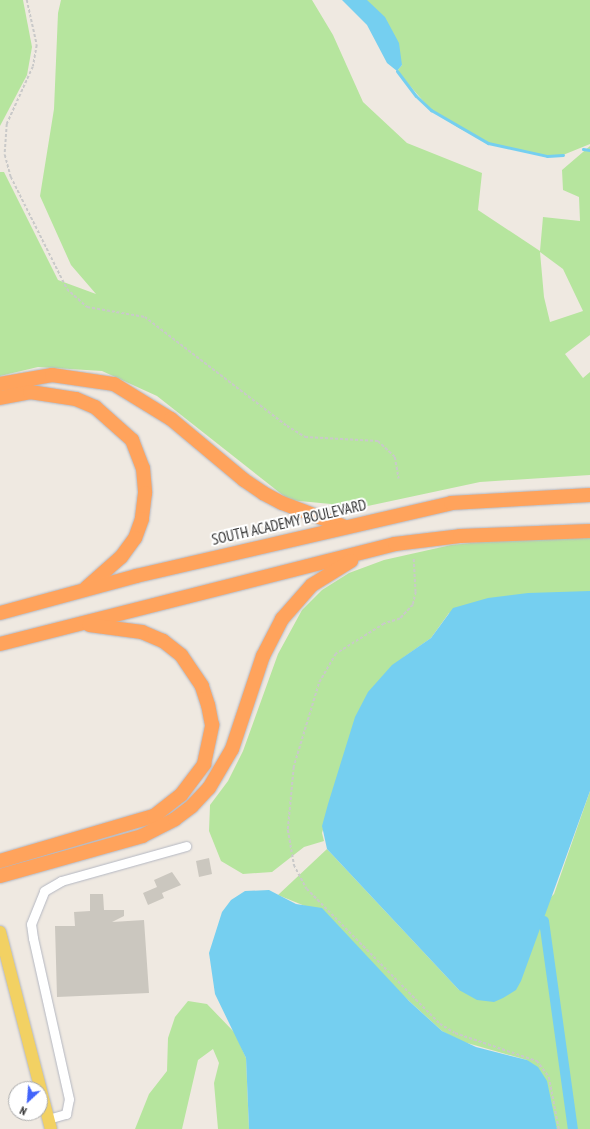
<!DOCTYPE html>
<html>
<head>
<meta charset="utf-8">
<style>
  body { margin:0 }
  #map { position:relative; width:590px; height:1129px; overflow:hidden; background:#efe9e1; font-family:"PT Sans Narrow",sans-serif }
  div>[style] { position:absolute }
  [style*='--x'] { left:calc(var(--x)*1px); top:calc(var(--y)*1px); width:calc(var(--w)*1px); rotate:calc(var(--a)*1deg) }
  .green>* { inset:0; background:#b6e59e }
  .water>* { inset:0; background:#75cff0 }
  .stream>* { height:3px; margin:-1.5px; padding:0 1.5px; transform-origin:1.5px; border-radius:1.5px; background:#75cff0 }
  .canal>* { height:10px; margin:-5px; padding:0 5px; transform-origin:5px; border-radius:5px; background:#75cff0 }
  .building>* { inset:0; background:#cbc7bf }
  .path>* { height:1.5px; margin-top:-0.75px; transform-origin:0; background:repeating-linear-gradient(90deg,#c9c9c9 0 3px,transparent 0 5px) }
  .roads { filter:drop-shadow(0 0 1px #b4b7c1) drop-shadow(0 0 1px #b4b7c1) }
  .minor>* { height:9px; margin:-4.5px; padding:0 4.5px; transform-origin:4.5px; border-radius:4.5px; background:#fff }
  .major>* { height:12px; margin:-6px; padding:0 6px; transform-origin:6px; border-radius:6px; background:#f2d163 }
  .highway>* { height:14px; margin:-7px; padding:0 7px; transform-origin:7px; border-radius:7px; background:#ffa35c }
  span { translate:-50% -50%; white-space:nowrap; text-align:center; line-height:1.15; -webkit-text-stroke:4px #fff; paint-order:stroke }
  .street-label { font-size:15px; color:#2e2e2e }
  .north { position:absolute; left:8px; top:1081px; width:40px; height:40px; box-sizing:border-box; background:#fff; border:1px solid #ababab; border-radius:50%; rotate:206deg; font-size:11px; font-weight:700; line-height:16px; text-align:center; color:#2e2e2e }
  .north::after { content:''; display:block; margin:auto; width:14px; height:18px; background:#4264fb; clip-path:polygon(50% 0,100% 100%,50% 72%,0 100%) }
</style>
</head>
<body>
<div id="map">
  <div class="green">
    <i style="clip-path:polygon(0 0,23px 0,32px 47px,27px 75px,0 126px)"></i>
    <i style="clip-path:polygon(evenodd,61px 0,312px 0,333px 35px,363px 102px,407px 143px,482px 173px,478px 210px,540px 251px,543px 217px,580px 221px,579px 197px,563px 190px,562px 170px,590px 146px,590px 335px,565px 354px,583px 378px,590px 372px,590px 475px,480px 482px,335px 513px,331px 504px,289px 500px,157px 396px,102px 371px,38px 367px,0 376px,0 172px,4px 172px,58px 280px,96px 294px,71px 265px,40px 196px,54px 109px,58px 13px,61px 0,540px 252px,563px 269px,583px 311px,550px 322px,544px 297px,540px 252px)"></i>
    <i style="clip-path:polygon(362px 0,590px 0,590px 144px,563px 155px,547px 156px,488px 143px,459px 128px,431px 110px,397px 71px,402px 65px)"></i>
    <i style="clip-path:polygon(549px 535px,590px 536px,590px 592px,449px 613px,431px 638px,404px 657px,351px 736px,322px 833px,324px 841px,304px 847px,272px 872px,243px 874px,221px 861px,209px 831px,210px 805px,228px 781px,243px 751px,278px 654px,302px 610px,322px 590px,349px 573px,384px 560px,451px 545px)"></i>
    <i style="clip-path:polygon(590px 791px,590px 1129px,557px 1129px,527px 1060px,460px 1041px,442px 1031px,305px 906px,278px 895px,327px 849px,459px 990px,554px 894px)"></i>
    <i style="clip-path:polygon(188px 1001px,207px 1004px,235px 1033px,246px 1058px,249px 1129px,218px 1129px,214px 1083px,219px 1063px,213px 1049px,198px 1060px,182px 1129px,135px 1129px,149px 1094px,167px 1071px,168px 1038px,175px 1017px)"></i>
  </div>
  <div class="water">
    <i style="clip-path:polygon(342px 0,367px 0,385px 17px,399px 43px,402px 65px,397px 71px,387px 63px,367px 25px)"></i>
    <i style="clip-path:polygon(590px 591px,590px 791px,521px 981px,516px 990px,503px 998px,494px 1002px,477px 1000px,459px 990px,327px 849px,322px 826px,328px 804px,355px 717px,368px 692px,392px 665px,431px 638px,453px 608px,488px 598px,528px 593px)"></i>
    <i style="clip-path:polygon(269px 890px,296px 904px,322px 908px,409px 1001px,442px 1031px,476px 1047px,527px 1060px,538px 1067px,547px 1081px,557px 1129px,249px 1129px,246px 1058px,215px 994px,209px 953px,222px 912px,231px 900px,245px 891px)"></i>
  </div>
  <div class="stream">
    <i style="--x:397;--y:71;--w:31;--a:53"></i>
    <i style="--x:416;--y:96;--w:21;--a:43"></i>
    <i style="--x:431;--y:110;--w:66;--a:30.1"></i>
    <i style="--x:488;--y:143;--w:60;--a:12.4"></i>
    <i style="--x:547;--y:156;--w:16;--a:-4"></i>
    <i style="--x:583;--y:149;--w:7;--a:8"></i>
  </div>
  <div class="canal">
    <i style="--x:544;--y:921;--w:210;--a:82.1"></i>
  </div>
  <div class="building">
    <i style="clip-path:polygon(209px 858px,212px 874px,199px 877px,196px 861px)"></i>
    <i style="clip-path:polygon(172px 872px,181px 885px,162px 893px,164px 898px,148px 905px,143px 893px,157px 887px,154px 880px)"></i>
    <i style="clip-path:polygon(90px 894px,103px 894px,104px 910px,124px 910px,124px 916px,112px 922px,144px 920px,149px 993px,57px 997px,55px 926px,75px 926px,74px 912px,90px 911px)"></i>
  </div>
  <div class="path">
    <i style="--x:27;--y:0;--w:46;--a:77.5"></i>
    <i style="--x:37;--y:45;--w:22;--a:100"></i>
    <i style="--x:33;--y:67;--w:63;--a:114.5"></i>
    <i style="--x:7;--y:124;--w:31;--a:94"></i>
    <i style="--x:5;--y:155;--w:23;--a:75"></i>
    <i style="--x:11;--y:177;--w:125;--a:63.4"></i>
    <i style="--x:67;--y:289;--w:27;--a:42"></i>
    <i style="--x:87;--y:307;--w:59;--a:9.8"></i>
    <i style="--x:145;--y:317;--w:179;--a:37.5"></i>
    <i style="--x:287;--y:426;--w:21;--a:31"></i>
    <i style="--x:305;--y:437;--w:73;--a:3.1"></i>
    <i style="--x:378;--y:441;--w:23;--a:43"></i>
    <i style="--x:395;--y:457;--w:22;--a:80"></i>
    <i style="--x:414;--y:559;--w:33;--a:87"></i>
    <i style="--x:416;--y:592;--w:13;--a:103"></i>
    <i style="--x:413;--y:605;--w:19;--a:133"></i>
    <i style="--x:400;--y:619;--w:17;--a:163"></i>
    <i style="--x:384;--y:624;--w:57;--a:148"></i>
    <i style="--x:336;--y:654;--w:34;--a:120"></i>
    <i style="--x:319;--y:684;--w:87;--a:106.8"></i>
    <i style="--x:294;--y:767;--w:63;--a:95.4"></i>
    <i style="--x:288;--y:830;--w:36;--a:80"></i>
    <i style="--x:294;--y:865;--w:27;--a:62"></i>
    <i style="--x:307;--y:889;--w:190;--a:45.4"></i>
    <i style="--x:440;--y:1024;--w:17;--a:31"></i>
    <i style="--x:455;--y:1033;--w:87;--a:18.9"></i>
    <i style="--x:537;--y:1061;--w:20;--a:53"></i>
    <i style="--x:549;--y:1077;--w:53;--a:79.1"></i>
  </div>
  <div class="roads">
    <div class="minor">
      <i style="--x:48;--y:1119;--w:19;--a:-16"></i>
      <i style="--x:66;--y:1114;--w:15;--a:-79"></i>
      <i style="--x:69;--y:1099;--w:165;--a:-102.6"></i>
      <i style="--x:33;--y:938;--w:14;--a:-98"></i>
      <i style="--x:31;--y:924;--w:35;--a:-68"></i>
      <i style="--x:44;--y:891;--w:20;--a:-30"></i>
      <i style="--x:61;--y:881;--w:130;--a:-15.6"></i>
    </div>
    <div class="major">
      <i style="--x:0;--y:932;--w:203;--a:75.5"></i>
    </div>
    <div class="highway">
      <i style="--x:0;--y:384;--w:53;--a:-9.8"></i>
      <i style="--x:52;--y:375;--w:63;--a:8.3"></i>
      <i style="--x:114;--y:384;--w:67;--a:31.6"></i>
      <i style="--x:171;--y:419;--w:95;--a:39.9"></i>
      <i style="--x:244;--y:480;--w:23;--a:34"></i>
      <i style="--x:263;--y:493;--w:21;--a:28"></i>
      <i style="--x:282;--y:503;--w:65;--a:20.7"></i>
      <i style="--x:0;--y:398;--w:31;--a:-11"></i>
      <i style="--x:30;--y:392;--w:47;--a:8.7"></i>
      <i style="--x:76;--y:399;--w:21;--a:23"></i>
      <i style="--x:95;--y:407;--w:50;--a:41.7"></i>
      <i style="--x:132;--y:440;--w:30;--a:69"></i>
      <i style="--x:143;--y:468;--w:25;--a:85"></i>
      <i style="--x:145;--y:493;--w:26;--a:97"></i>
      <i style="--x:142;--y:519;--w:20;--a:110"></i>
      <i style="--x:135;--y:538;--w:24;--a:126"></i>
      <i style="--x:121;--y:557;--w:47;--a:138.5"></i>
      <i style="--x:0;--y:613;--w:141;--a:-15.2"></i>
      <i style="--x:136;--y:576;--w:323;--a:-13"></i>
      <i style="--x:451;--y:503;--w:139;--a:-3.3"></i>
      <i style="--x:0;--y:644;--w:407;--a:-14.2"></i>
      <i style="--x:395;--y:544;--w:65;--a:-7"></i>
      <i style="--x:460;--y:536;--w:130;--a:-2.2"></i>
      <i style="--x:0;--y:861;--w:160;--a:-16.3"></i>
      <i style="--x:154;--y:816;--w:34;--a:-38"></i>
      <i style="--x:181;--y:795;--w:39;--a:-53"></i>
      <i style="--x:204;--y:764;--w:40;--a:-78"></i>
      <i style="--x:212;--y:725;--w:20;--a:-101"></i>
      <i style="--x:208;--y:705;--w:20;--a:-108"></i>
      <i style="--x:202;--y:686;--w:37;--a:-124"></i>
      <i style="--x:181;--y:655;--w:23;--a:-142"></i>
      <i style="--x:163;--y:641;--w:23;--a:-157"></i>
      <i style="--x:142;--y:632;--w:53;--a:-172.5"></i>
      <i style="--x:0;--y:876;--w:148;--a:-15.7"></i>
      <i style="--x:142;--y:836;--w:37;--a:-27"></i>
      <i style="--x:175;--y:819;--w:21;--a:-37"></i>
      <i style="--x:192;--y:806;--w:25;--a:-47"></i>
      <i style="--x:209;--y:788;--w:45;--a:-59.5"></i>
      <i style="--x:232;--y:749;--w:98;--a:-71.6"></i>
      <i style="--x:263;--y:656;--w:42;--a:-62.8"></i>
      <i style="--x:282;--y:619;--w:45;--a:-48.6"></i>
      <i style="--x:312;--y:585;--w:46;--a:-31.6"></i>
    </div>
  </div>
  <div class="street-label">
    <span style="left:289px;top:522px;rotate:-13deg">SOUTH ACADEMY BOULEVARD</span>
  </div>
  <div class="north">N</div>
</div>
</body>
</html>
